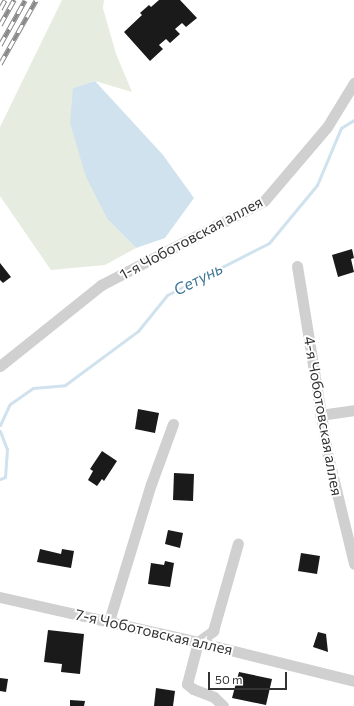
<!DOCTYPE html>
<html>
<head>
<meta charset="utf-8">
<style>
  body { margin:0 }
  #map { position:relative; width:354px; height:706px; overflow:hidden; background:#fff; font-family:Commissioner,sans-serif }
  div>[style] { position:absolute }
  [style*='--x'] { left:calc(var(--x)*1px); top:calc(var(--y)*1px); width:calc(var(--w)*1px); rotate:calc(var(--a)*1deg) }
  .green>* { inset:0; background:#e6ecdf }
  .water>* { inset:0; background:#cfe2ee }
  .stream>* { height:3px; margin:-1.5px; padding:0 1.5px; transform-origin:1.5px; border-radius:1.5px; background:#cfe2ee }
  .building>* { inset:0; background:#1a1a1a }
  .street>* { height:11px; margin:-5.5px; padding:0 5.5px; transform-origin:5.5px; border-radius:5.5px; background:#d0d0d0 }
  .rail>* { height:4.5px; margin-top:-2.25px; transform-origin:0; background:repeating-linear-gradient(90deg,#fff 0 9px,#888 0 18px); box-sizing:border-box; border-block:1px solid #888 }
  span { translate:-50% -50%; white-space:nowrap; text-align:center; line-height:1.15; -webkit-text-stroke:4px #fff; paint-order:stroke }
  .street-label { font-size:15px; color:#333 }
  .water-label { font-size:16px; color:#3f7597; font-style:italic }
  .scale { position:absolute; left:208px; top:672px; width:79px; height:18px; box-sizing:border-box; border:2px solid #333; border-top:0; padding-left:5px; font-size:12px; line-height:14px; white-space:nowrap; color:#333; -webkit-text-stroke:3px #fff; paint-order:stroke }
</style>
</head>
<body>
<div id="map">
  <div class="green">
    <i style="clip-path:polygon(62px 0,104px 0,103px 8px,116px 54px,132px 92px,95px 81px,73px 88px,108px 220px,136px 248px,105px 265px,51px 270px,0 196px,0 127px)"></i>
  </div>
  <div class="water">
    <i style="clip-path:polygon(95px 81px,163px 155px,194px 198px,165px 238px,136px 248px,108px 220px,86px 177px,70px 123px,73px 88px)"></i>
  </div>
  <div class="stream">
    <i style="--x:0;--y:425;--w:23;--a:-65"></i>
    <i style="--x:10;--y:404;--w:28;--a:-35"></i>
    <i style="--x:33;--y:388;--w:32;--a:-5"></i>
    <i style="--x:65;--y:385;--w:91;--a:-36.5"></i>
    <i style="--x:138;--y:331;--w:46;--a:-51.1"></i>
    <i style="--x:167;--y:295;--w:114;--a:-27"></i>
    <i style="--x:269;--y:243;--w:75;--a:-50.4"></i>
    <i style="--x:317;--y:185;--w:62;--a:-67.2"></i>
    <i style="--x:341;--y:128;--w:15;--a:-32"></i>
    <i style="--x:0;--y:431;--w:19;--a:69"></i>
    <i style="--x:7;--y:449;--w:28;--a:94"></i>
    <i style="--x:5;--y:477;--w:5;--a:158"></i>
  </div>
  <div class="building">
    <i style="clip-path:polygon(159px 0,180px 0,197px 18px,186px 27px,182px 23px,175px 29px,180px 34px,170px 43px,166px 39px,159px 45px,163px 49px,150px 61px,124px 32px,142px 15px,140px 13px,149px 5px,151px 7px)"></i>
    <i style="clip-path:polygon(352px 249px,354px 258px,351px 259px,354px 272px,338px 277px,332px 255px)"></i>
    <i style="clip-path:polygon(0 263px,11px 277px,3px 283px,0 280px)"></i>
    <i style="clip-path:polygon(138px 409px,159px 413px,155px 433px,135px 429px)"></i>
    <i style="clip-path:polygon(102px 451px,117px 461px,104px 481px,102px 479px,97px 486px,88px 480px,93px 471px,90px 469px)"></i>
    <i style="clip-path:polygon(174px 473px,194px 474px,193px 501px,173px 500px)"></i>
    <i style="clip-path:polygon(168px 530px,183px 533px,180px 548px,165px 544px)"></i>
    <i style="clip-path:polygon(40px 549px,61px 554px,62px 549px,74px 551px,71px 568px,37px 562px)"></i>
    <i style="clip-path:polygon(301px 553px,320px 556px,317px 574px,298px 571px)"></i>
    <i style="clip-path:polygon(165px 561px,174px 563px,170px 587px,148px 584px,151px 563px,164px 565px)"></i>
    <i style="clip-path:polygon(48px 630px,84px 634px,80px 674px,61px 672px,62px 664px,44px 662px)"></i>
    <i style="clip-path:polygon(318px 632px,326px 634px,328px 652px,313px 647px)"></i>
    <i style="clip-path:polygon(239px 672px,272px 679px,266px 705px,232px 698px)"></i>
    <i style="clip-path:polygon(0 678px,8px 679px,6px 692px,0 691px)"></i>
    <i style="clip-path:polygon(156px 688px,175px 691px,173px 706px,154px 706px)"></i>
    <i style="clip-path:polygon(70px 700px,85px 701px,84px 706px,70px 706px)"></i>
  </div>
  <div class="street">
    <i style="--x:297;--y:266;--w:188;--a:80.8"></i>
    <i style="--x:327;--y:452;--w:115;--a:76.4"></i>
    <i style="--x:0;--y:366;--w:129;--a:-38.7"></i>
    <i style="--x:101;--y:285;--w:183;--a:-27.3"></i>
    <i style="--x:264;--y:201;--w:97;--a:-49.6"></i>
    <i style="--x:327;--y:127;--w:52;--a:-58.5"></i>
    <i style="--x:320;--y:415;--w:34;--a:-8"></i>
    <i style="--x:0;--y:597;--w:203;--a:12.8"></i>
    <i style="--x:198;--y:642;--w:161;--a:14"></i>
    <i style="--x:109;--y:621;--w:143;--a:-73"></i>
    <i style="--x:151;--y:484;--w:64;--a:-69.9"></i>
    <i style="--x:223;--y:706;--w:13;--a:-135"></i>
    <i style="--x:214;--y:697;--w:22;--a:-159"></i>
    <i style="--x:193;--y:689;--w:8;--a:-140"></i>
    <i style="--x:187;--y:684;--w:43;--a:-75.3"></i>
    <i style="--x:198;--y:642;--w:19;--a:-36"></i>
    <i style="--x:213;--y:631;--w:91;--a:-74.1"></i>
  </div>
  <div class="rail">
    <i style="--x:0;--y:9;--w:10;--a:-61"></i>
    <i style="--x:0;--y:25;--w:29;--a:-61"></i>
    <i style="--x:0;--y:45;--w:51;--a:-60.9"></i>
    <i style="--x:0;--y:64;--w:73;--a:-60.6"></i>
  </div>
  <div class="street-label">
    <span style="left:191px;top:238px;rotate:-28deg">1-я Чоботовская аллея</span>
    <span style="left:323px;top:416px;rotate:80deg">4-я Чоботовская аллея</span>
    <span style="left:154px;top:632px;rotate:13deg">7-я Чоботовская аллея</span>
  </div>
  <div class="water-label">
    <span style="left:198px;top:279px;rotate:-27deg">Сетунь</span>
  </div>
  <div class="scale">50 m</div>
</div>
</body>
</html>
